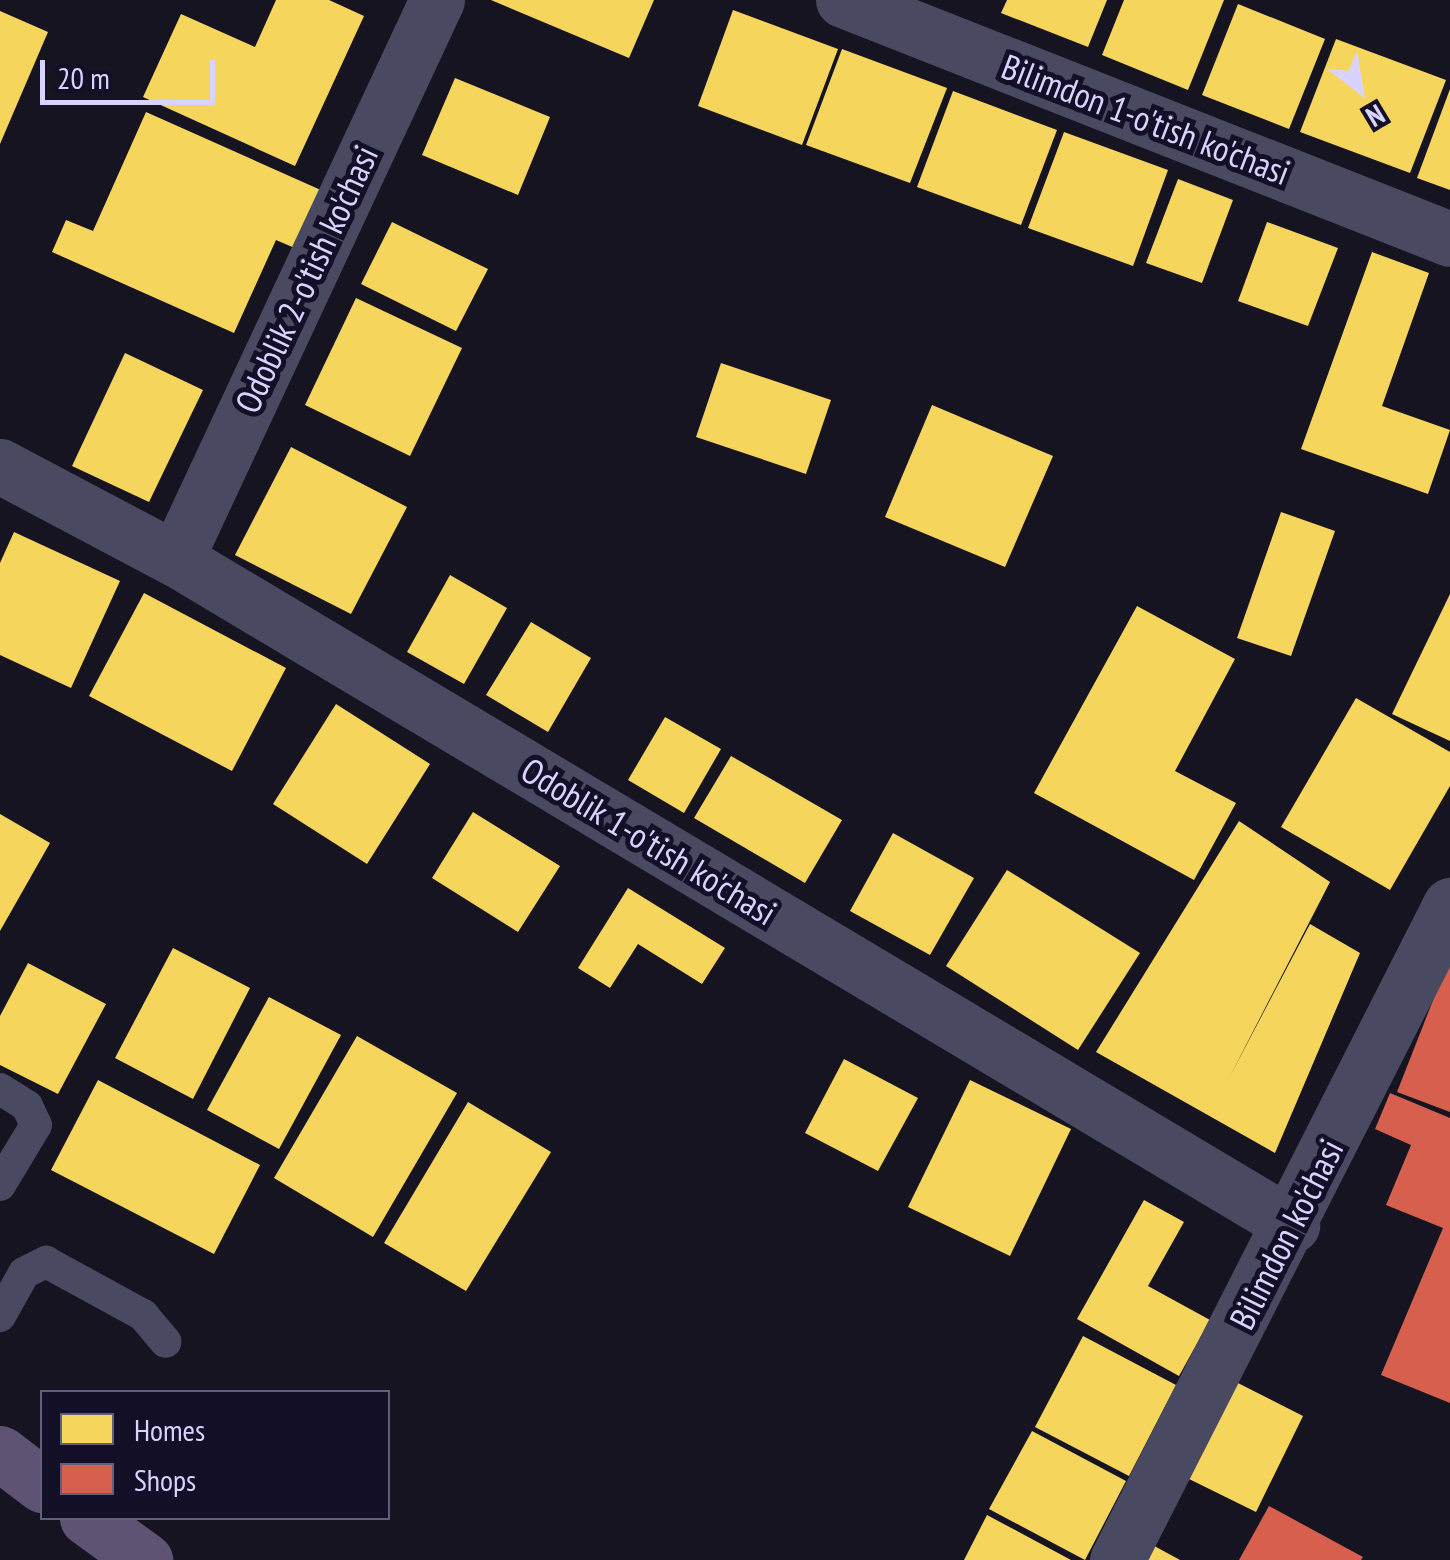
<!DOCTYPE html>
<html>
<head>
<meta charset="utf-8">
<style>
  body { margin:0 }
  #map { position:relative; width:1450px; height:1560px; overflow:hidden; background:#161421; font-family:"PT Sans Narrow",sans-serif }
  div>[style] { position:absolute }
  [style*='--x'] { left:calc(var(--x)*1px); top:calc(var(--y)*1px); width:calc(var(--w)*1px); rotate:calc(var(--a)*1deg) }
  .homes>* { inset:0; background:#f6d55c }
  .shops>* { inset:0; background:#d6604d }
  .lane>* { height:32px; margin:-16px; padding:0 16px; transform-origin:16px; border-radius:16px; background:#4a4962 }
  .street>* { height:55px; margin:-27.5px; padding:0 27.5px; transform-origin:27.5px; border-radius:27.5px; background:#4a4962 }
  .primary>* { height:55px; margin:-27.5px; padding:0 27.5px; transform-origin:27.5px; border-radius:27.5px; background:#5e5373 }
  span { translate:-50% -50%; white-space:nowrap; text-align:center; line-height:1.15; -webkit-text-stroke:10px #130f26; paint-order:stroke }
  .street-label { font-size:35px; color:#d9d4ff }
  .legend { position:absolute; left:40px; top:1390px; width:350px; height:130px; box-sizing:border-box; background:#130f26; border:2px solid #625e7d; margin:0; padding:12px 18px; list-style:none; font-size:30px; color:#d9d4ff }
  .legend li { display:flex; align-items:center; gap:20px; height:50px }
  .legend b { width:50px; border:2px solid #625e7d }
  .north { position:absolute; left:1310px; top:40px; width:100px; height:100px; -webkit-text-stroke:8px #130f26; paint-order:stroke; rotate:149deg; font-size:28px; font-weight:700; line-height:40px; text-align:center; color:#d9d4ff }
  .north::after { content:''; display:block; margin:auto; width:35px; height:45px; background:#d9d4ff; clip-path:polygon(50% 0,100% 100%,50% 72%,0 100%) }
  .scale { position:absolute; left:40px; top:60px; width:175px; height:45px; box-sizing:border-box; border:5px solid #d9d4ff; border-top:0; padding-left:12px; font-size:30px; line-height:35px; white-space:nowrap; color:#d9d4ff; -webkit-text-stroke:8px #130f26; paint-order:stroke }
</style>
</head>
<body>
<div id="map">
  <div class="homes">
    <i style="clip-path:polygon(276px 0,329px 0,364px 16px,295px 166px,143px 97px,181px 14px,255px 47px)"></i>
    <i style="clip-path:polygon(491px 0,654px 0,629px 58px)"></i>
    <i style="clip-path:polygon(1007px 0,1107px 0,1088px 47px,1001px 13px)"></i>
    <i style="clip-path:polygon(1124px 0,1224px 0,1188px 90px,1102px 55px)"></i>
    <i style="clip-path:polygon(1238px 4px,1325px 39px,1289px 129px,1202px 95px)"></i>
    <i style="clip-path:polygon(733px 10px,838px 49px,802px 145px,698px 106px)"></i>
    <i style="clip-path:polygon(0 11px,48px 32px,0 144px)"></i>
    <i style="clip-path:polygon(1336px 39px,1446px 80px,1410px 173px,1300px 132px)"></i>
    <i style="clip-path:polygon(842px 49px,947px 88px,910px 183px,806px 145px)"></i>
    <i style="clip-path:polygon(455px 78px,550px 117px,518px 195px,422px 155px)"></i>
    <i style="clip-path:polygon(1450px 89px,1450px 190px,1417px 178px)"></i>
    <i style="clip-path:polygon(953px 91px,1057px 130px,1021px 225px,917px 187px)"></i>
    <i style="clip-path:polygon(146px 112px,323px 191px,297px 249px,276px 240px,234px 333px,52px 252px,66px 220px,93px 231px)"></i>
    <i style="clip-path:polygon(1064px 132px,1168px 170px,1133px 266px,1028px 228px)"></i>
    <i style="clip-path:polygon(1178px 179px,1233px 200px,1202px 283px,1146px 263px)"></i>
    <i style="clip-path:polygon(392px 222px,488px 269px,456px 331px,361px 284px)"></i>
    <i style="clip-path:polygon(1267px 222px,1338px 248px,1308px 326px,1238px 301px)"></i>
    <i style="clip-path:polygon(1372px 252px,1429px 273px,1382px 406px,1450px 430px,1428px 494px,1301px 449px)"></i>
    <i style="clip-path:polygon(356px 298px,462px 348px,410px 456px,305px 405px)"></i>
    <i style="clip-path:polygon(125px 353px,203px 390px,149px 502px,72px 466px)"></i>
    <i style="clip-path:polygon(721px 363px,831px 400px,806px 474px,696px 437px)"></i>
    <i style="clip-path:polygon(932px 405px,1053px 456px,1005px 567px,885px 517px)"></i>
    <i style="clip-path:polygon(291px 447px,407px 507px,351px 614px,235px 555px)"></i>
    <i style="clip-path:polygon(1281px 512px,1335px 531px,1291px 656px,1237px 638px)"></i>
    <i style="clip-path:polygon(14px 532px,120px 581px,71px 688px,0 655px,0 563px)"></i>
    <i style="clip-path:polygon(450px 575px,507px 608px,464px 684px,407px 652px)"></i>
    <i style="clip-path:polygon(144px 593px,286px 668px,232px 771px,89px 696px)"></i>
    <i style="clip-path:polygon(1450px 594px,1450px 741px,1392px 714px)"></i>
    <i style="clip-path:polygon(1137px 606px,1235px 659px,1175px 771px,1236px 803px,1194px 880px,1034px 793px)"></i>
    <i style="clip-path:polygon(531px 622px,591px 658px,548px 732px,486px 695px)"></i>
    <i style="clip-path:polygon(1356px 698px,1450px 752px,1450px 786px,1390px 890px,1281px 827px)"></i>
    <i style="clip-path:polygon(336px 704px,430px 764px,367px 864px,273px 804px)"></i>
    <i style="clip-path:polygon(665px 717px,721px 749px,684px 813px,628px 780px)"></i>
    <i style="clip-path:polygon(731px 756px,842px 820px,805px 883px,694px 818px)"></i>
    <i style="clip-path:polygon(473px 812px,560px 866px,518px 932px,432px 878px)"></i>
    <i style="clip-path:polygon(0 814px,50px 843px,0 931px)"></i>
    <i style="clip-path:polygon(1239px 821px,1330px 882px,1228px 1080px,1310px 924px,1360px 953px,1275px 1153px,1096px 1052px)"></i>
    <i style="clip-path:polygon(893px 833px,974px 878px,930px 955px,850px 911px)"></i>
    <i style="clip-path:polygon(1007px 870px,1140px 953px,1078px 1050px,946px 966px)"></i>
    <i style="clip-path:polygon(628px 888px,725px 948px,702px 984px,638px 944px,610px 988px,578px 968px)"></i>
    <i style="clip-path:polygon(173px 948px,250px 988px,193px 1099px,115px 1058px)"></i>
    <i style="clip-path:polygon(28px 963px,106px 1004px,58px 1094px,0 1065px,0 1016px)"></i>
    <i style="clip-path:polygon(269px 997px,341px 1035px,279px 1149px,207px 1110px)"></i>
    <i style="clip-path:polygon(357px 1036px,457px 1093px,373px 1237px,274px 1178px)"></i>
    <i style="clip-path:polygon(844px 1059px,918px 1098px,878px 1171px,805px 1133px)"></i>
    <i style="clip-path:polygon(98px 1080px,260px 1165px,214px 1254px,51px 1170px)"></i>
    <i style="clip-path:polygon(970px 1080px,1071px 1129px,1010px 1256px,908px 1207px)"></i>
    <i style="clip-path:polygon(468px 1102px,551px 1152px,466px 1291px,384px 1243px)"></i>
    <i style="clip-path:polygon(1144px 1200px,1184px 1222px,1148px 1286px,1210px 1320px,1179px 1376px,1077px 1319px)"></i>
    <i style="clip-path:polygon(1083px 1336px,1176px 1385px,1129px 1476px,1035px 1427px)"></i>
    <i style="clip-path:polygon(1230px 1379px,1303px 1416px,1256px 1512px,1183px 1476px)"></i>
    <i style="clip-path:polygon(1032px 1431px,1126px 1481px,1085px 1560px,989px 1509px)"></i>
    <i style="clip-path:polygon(987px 1515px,1071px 1560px,964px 1560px)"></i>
    <i style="clip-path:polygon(1147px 1542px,1180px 1560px,1137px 1560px)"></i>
  </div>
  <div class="shops">
    <i style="clip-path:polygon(1450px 957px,1450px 1112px,1397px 1092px)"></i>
    <i style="clip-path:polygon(1390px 1093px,1450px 1118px,1450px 1403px,1381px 1375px,1443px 1228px,1386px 1205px,1411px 1145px,1375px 1129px)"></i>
    <i style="clip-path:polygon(1269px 1506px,1363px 1557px,1361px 1560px,1239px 1560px)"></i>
  </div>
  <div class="lane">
    <i style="--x:0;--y:1089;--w:32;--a:32"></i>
    <i style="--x:27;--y:1106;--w:21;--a:65"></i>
    <i style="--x:36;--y:1125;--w:70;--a:121"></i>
    <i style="--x:0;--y:1316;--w:49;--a:-60.8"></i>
    <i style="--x:24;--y:1273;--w:25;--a:-27"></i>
    <i style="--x:46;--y:1262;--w:111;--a:28.7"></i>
    <i style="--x:143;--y:1315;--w:35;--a:50"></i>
  </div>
  <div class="street">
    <i style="--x:843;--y:0;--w:652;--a:21.49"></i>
    <i style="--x:0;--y:466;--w:199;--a:27.9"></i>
    <i style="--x:176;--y:559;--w:1300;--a:30.83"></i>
    <i style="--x:176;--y:559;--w:617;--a:-64.97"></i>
    <i style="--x:1117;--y:1560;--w:735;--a:-63.05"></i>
  </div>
  <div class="primary">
    <i style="--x:0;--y:1453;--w:53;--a:37.3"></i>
    <i style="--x:87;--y:1518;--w:72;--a:35.9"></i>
  </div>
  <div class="street-label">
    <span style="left:1146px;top:119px;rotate:21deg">Bilimdon 1-o'tish ko'chasi</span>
    <span style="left:306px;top:279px;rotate:-65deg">Odoblik 2-o'tish ko'chasi</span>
    <span style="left:649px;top:841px;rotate:31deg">Odoblik 1-o'tish ko'chasi</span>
    <span style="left:1286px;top:1234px;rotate:-63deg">Bilimdon ko'chasi</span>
  </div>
  <ul class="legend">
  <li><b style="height:28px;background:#f6d55c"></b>Homes</li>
  <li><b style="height:28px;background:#d6604d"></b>Shops</li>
  </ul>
  <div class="north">N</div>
  <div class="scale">20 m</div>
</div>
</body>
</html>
